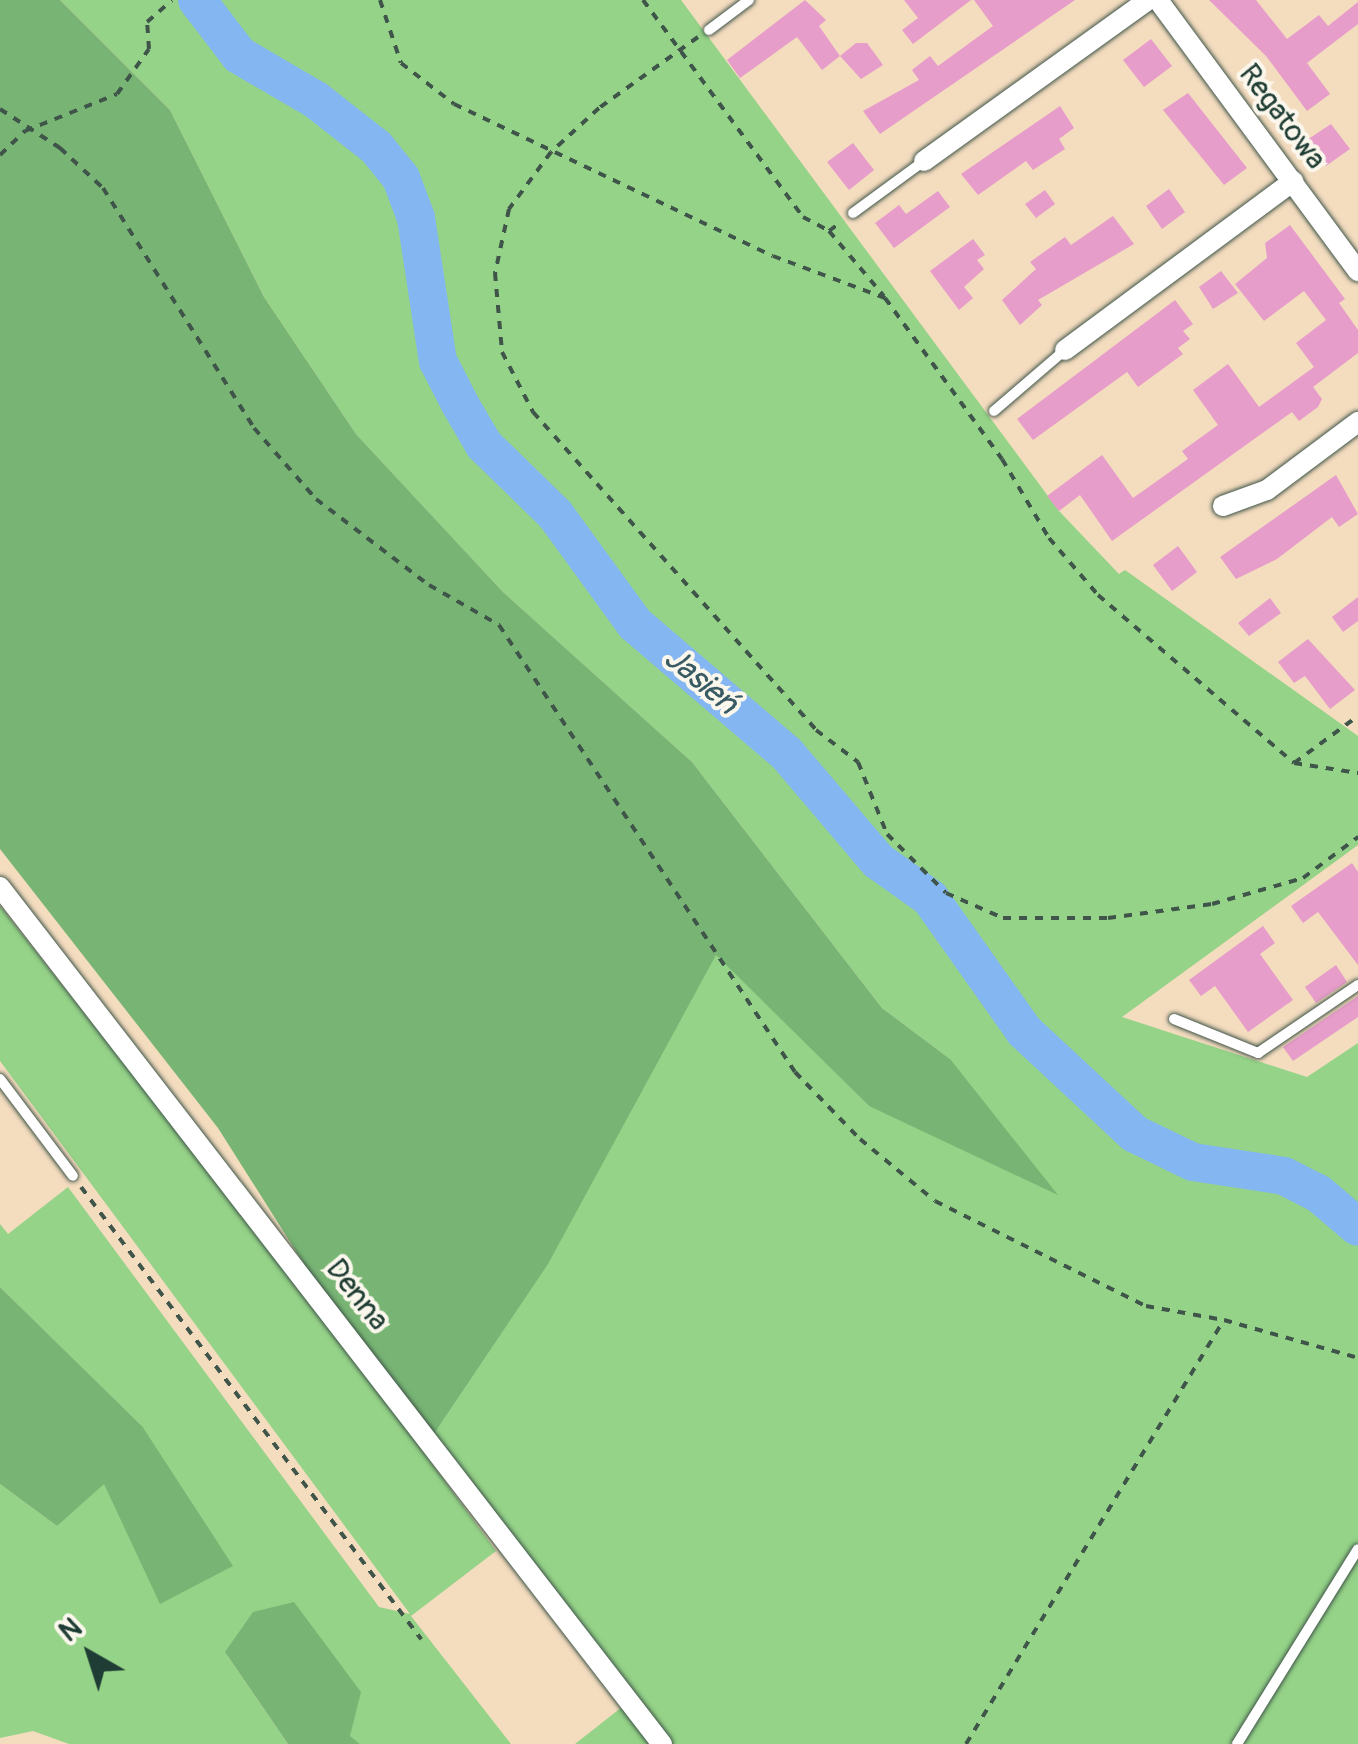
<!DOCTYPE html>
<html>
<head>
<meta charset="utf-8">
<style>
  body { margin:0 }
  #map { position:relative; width:1358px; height:1744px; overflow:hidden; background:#f4dcbf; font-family:Pangolin,sans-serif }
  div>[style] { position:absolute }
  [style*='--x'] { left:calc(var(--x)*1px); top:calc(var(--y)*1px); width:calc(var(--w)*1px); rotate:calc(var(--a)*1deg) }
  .green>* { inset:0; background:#95d388 }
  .forest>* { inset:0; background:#78b574 }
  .river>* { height:38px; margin:-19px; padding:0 19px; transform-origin:19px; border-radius:19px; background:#84b6f1 }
  .building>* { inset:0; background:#e79dc9 }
  .path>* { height:4px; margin-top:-2px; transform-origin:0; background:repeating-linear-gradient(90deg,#3f5549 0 8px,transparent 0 16px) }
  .roads { filter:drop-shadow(0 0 2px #3f5549) drop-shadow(0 0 2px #3f5549) }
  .lane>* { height:10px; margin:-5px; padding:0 5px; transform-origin:5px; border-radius:5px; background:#fff }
  .street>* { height:20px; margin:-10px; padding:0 10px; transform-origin:10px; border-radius:10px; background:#fff }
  span { translate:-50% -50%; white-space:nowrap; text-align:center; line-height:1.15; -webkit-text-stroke:8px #fbf7ec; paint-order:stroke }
  .street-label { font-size:30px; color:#1f3d34 }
  .water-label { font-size:32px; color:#385b63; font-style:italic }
  .north { position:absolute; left:40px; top:1604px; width:100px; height:100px; -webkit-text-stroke:8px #fbf7ec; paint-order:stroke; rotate:321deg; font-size:28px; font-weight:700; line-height:40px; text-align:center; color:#1f3d34 }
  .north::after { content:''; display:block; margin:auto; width:35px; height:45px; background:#1f3d34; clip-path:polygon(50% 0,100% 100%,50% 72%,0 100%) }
</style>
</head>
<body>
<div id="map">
  <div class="green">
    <i style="clip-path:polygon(60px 0,681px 0,1059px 511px,1119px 574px,1125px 570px,1358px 736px,1358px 845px,1122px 1017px,1307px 1077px,1358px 1043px,1358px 1744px,669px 1744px,431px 1438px,716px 954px,869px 1106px,950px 1059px,882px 1008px,692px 762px,503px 592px,356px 434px,264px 297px,170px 110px)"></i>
    <i style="clip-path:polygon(0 906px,343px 1342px,496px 1551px,411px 1616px,511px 1744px,360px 1744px,225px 1652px,288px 1744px,69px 1744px,33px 1731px,0 1738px,0 1484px,57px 1526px,142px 1426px,0 1287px,0 1224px,8px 1234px,68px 1187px,379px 1607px,410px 1614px,0 1061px)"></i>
    <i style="clip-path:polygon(622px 1707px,650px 1744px,575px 1744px)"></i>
  </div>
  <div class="forest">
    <i style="clip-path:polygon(0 0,60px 0,170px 110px,264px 297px,356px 434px,503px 592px,692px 762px,882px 1008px,950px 1059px,1058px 1195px,869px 1106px,716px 955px,548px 1264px,431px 1438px,344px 1327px,218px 1128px,0 849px)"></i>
    <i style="clip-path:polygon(0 1287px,142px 1426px,233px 1566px,160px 1604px,104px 1484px,57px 1526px,0 1484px)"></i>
    <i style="clip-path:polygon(294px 1602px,361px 1692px,350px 1736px,360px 1744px,288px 1744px,225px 1652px,253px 1612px)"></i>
  </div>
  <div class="river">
    <i style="--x:197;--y:0;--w:69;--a:52.6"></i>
    <i style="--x:239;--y:55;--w:89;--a:30.3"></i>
    <i style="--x:316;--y:100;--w:76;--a:38.1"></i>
    <i style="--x:376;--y:147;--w:40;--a:51"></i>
    <i style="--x:401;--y:178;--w:43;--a:69.4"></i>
    <i style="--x:416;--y:218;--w:145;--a:81.3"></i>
    <i style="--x:438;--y:361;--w:48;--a:62.9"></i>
    <i style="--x:460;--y:404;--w:48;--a:59.7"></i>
    <i style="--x:484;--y:445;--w:99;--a:44.2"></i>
    <i style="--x:555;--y:514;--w:136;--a:54"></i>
    <i style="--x:635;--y:624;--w:200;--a:40.5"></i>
    <i style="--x:787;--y:754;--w:140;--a:49.6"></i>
    <i style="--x:878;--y:861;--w:64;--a:35.4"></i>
    <i style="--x:930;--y:898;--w:163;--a:54.7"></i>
    <i style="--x:1024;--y:1031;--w:151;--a:42.9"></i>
    <i style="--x:1135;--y:1134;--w:64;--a:25.8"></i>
    <i style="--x:1193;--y:1162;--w:92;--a:8.7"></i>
    <i style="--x:1284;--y:1176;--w:38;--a:27"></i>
    <i style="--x:1318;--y:1193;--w:52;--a:40.4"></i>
  </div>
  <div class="building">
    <i style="clip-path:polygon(805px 0,826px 20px,819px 26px,840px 56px,822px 70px,797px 37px,740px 78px,727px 60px)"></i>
    <i style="clip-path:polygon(904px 0,971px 0,913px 44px,902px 30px,918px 18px)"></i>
    <i style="clip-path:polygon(974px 0,1075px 0,880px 134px,863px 111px,919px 80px,912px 70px,930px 56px,938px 66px,993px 26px)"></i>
    <i style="clip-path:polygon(1209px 0,1256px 0,1287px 39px,1319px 15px,1328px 26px,1358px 2px,1358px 24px,1307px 63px,1330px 94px,1307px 111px,1266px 56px)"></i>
    <i style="clip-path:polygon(1151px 39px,1172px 66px,1144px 87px,1123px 60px)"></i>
    <i style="clip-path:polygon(856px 43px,867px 43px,883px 65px,861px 79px,840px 56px)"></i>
    <i style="clip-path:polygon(1188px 93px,1247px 168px,1224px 185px,1163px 110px)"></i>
    <i style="clip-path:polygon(1060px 106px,1074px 128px,1059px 139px,1065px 149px,1033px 170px,1026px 161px,978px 195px,961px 174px)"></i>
    <i style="clip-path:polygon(1331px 124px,1350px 149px,1326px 166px,1307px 140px)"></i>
    <i style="clip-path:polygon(853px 143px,874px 170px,849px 190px,827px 162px)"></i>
    <i style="clip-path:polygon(1169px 189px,1185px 212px,1162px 229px,1146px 206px)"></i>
    <i style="clip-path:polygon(1045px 190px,1055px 204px,1036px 218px,1025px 204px)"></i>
    <i style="clip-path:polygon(938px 191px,950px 207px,894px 248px,875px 223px,899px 205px,906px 214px)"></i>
    <i style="clip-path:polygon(1113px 216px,1134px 244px,1038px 300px,1042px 305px,1020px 325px,1002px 300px,1036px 269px,1030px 262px,1065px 237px,1071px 245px)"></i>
    <i style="clip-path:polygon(1290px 225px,1345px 299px,1339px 303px,1358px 330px,1358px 353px,1313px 387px,1322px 399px,1318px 407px,1299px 421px,1292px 412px,1112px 541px,1080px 495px,1059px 511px,1047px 496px,1102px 455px,1133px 498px,1188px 459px,1182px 451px,1218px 425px,1193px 390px,1228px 364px,1259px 407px,1314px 367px,1296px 343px,1326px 320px,1304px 291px,1264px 321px,1235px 284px,1267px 258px,1265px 243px)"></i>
    <i style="clip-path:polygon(973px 239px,985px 255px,977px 260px,984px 269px,964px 287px,973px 298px,959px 310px,930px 271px)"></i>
    <i style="clip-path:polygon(1221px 271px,1238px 293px,1213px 309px,1199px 287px)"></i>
    <i style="clip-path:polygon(1175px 300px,1193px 324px,1183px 331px,1190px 339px,1178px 348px,1183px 354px,1138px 387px,1127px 372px,1033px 440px,1017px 419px)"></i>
    <i style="clip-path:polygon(1336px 475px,1358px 514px,1339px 527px,1332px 517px,1277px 559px,1236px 579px,1220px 557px)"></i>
    <i style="clip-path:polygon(1178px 546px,1197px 572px,1172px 591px,1153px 565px)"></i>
    <i style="clip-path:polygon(1358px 597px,1358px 621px,1343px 632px,1332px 617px)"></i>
    <i style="clip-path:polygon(1270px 598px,1281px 613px,1249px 636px,1238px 623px)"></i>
    <i style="clip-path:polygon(1308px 639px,1355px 690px,1330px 709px,1305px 676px,1294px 683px,1278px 662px)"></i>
    <i style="clip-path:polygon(1352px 863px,1358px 872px,1358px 965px,1318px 912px,1303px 923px,1291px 906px)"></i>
    <i style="clip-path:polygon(1263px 926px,1275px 943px,1260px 954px,1293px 1000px,1248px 1032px,1215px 986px,1201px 996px,1189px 980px)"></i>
    <i style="clip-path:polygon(1336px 965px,1347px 982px,1316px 1003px,1305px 987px)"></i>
    <i style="clip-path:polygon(1358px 996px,1358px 1017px,1293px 1061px,1283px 1047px)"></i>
  </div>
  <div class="path">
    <i style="--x:380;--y:0;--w:66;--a:71.6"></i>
    <i style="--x:401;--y:63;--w:67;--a:37.7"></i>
    <i style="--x:454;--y:104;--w:353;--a:25.5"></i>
    <i style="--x:773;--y:256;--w:120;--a:20.6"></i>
    <i style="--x:885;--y:298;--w:199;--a:54"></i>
    <i style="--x:1002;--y:459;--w:92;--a:59.3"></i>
    <i style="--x:1049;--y:538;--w:75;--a:49.3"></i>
    <i style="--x:1098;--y:595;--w:258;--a:40.6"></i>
    <i style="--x:1294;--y:763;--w:65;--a:8.9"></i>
    <i style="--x:643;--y:0;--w:270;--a:53.6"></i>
    <i style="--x:803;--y:217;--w:30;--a:28"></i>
    <i style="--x:829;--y:231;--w:15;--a:-37"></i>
    <i style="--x:698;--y:37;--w:122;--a:144.4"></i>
    <i style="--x:599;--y:108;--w:65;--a:137.5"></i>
    <i style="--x:551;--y:152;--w:71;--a:126.4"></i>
    <i style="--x:509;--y:209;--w:66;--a:102.3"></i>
    <i style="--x:495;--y:273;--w:79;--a:84.9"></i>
    <i style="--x:502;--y:352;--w:68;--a:62.7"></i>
    <i style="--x:533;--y:412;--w:426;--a:48.3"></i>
    <i style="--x:816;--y:730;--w:53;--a:37.3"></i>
    <i style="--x:858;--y:762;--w:78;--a:68.1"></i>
    <i style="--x:887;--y:834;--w:83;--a:45"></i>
    <i style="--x:946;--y:893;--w:62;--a:23.7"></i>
    <i style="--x:1003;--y:918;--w:105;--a:0"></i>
    <i style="--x:1108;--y:918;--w:105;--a:-7.7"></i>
    <i style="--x:1212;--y:904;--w:95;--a:-15.9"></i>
    <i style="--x:1303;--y:878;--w:69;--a:-36.7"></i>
    <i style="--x:0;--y:109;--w:72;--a:33"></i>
    <i style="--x:60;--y:148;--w:59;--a:42.9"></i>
    <i style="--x:103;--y:188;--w:284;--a:57.8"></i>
    <i style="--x:254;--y:428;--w:94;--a:48.9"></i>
    <i style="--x:316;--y:499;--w:142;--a:37.3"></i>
    <i style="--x:429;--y:585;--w:81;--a:29.7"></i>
    <i style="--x:499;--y:625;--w:536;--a:56.49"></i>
    <i style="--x:795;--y:1072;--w:93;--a:45.9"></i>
    <i style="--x:860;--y:1139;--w:97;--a:39.6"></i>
    <i style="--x:935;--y:1201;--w:236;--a:26.5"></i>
    <i style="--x:1146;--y:1306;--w:79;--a:10.2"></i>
    <i style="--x:1224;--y:1320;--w:139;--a:15.8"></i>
    <i style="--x:0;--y:155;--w:35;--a:-44"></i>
    <i style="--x:25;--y:131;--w:99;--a:-21.9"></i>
    <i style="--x:117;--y:94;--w:55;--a:-54.6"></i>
    <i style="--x:149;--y:49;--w:27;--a:-94"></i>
    <i style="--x:147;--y:22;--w:33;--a:-41"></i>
    <i style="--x:829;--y:231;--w:85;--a:49.8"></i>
    <i style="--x:1294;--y:763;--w:79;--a:-36.3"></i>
    <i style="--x:81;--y:1187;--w:566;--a:53.05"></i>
    <i style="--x:966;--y:1744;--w:496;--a:-58.7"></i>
  </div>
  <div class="roads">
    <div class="lane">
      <i style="--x:709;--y:30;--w:50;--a:-36.9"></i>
      <i style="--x:853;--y:213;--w:88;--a:-36.2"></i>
      <i style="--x:994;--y:411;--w:94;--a:-40.7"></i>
      <i style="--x:1174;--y:1019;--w:91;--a:22"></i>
      <i style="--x:1258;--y:1053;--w:121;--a:-34.2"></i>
      <i style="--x:0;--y:1079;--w:121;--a:53"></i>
      <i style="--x:1237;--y:1744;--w:229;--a:-58.2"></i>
    </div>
    <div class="street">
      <i style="--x:1158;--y:0;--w:337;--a:53.6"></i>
      <i style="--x:924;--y:161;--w:276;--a:-35.7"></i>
      <i style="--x:1065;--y:350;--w:284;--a:-36.5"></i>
      <i style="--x:1223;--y:506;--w:47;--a:-20"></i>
      <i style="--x:1267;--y:490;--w:114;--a:-36.8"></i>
      <i style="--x:0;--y:887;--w:1083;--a:52.32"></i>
    </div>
  </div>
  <div class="street-label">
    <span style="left:1282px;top:117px;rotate:53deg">Regatowa</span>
    <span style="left:357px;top:1295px;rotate:52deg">Denna</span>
  </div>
  <div class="water-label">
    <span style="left:701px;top:681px;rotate:40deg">Jasień</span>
  </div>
  <div class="north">N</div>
</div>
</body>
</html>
